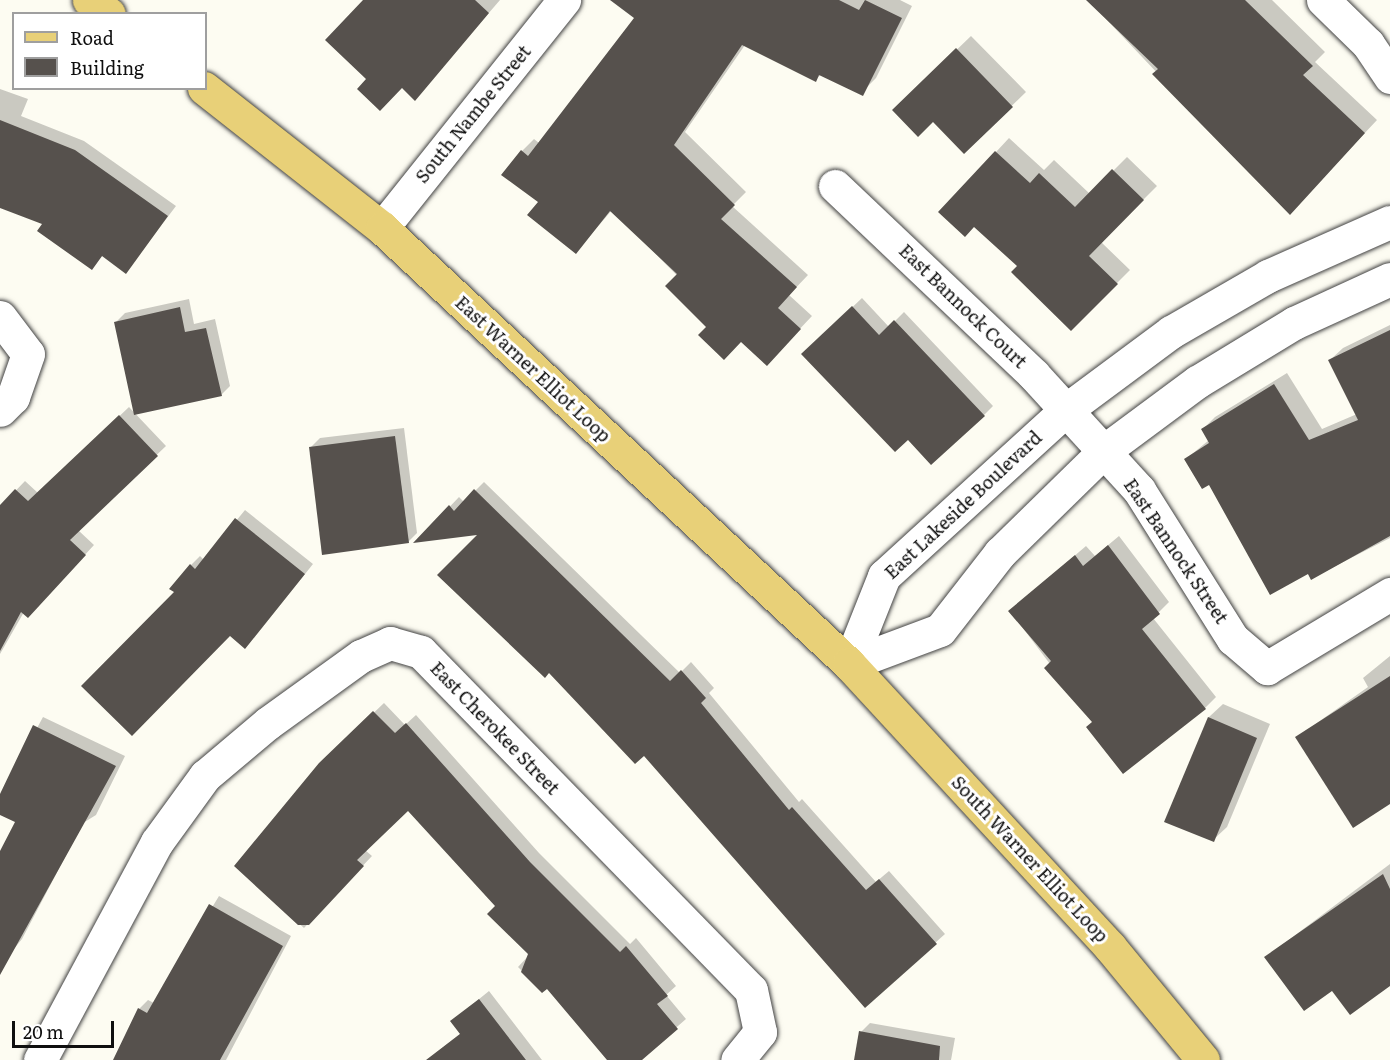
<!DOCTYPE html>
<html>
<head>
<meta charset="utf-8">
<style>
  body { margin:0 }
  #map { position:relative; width:1390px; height:1060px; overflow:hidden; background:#fdfcf2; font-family:Literata,serif }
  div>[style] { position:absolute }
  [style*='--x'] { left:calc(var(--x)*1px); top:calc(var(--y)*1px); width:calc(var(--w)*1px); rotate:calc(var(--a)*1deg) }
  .shadow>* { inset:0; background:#0003 }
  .building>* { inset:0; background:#56514d }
  .roads { filter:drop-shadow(0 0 2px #424242) drop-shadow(0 0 2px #424242) }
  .minor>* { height:33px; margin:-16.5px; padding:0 16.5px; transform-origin:16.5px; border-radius:16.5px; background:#fff }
  .major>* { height:33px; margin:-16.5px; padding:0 16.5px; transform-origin:16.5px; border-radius:16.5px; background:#e8d078 }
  span { translate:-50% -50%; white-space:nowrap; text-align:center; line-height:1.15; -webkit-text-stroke:6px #fff; paint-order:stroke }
  .street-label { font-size:18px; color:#0f0f0f }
  .legend { position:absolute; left:12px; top:12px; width:195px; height:78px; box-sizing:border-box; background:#fff; border:2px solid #9f9f9f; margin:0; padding:8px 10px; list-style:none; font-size:18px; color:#0f0f0f }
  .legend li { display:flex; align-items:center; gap:12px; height:30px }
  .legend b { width:30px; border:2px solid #9f9f9f }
  .scale { position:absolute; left:12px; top:1021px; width:102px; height:27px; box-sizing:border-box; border:3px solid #0f0f0f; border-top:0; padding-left:8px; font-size:18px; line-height:21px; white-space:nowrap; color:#0f0f0f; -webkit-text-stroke:4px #fff; paint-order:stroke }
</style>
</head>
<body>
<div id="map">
  <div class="shadow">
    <i style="clip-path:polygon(365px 0,500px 0,415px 99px,402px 86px,368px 79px)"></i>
    <i style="clip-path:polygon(640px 0,900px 0,912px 6px,876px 78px,864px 90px,821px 74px,816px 80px,745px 45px,685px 132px,746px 192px,732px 206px,808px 275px,789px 295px,812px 316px,778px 352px,741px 340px,612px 210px,576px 252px,540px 202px,522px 151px,534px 139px,539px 143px,636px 17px)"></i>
    <i style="clip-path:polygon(1088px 0,1272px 0,1325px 52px,1315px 62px,1377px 120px,1290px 213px)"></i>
    <i style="clip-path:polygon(971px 36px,1026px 92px,964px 152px,933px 120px,894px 110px)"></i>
    <i style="clip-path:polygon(0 89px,28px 99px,21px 116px,84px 141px,176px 206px,126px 272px,103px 255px,92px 268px,44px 223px,0 206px)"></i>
    <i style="clip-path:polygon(1009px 138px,1044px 170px,1054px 160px,1090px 194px,1127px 157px,1157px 186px,1101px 242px,1130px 270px,1071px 329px,1019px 266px,996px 152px)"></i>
    <i style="clip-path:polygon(862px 298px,889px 327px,904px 312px,993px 406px,984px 415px,908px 438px,803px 354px)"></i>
    <i style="clip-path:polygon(189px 299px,194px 324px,215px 319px,230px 386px,221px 395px,116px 322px,125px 313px)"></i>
    <i style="clip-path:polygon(1390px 325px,1390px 538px,1312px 578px,1186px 459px,1209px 440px,1203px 429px,1215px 417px,1287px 373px,1322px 429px,1357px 414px,1330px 360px,1343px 348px)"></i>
    <i style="clip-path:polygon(129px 407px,166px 446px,78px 530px,94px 545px,37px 607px,24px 612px,0 654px,0 507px,25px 481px,38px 493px)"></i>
    <i style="clip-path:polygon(404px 428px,417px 533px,408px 542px,310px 448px,320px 438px)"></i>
    <i style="clip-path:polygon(484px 482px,680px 673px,691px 662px,714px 688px,709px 693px,799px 802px,802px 799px,876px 882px,889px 871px,945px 934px,865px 1006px,482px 533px,417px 541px,459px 497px,464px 502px)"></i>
    <i style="clip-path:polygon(245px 510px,313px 564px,254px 638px,176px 592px,191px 565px,200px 556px,204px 560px)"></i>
    <i style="clip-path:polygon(1119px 536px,1169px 602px,1153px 618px,1216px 697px,1205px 708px,1093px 721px,1010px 611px,1086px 546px,1095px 556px)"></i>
    <i style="clip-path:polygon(1390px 656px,1390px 803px,1297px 737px,1368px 687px,1363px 678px)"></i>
    <i style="clip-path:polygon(384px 703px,405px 725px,416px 715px,539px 853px,630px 944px,636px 938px,676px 986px,666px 995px,686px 1019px,639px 1060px,609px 1060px,547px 987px,542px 991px,518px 967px,530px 954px,497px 906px,408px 809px,365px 850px,372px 856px,304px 928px,236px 866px,320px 764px)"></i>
    <i style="clip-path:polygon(1223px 704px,1270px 724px,1227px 827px,1213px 840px,1166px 821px,1209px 717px)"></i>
    <i style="clip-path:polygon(43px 717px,125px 756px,96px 815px,83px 823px,22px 939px,0 966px,0 855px,17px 821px,0 813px,0 797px)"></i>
    <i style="clip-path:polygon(1390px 864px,1390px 982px,1333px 989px,1266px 957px)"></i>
    <i style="clip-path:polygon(219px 896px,291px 936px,226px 1060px,114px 1060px,139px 1009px,148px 1000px,154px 1003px)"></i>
    <i style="clip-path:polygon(489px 991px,542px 1060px,427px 1060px,461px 1033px,452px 1021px)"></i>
    <i style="clip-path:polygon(870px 1023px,955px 1038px,951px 1060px,856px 1060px,861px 1032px)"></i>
  </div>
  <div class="building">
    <i style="clip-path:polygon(363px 0,475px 0,489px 13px,415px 101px,402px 88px,380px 111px,357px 89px,366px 79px,325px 40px)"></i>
    <i style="clip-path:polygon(610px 0,839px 0,859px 10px,865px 0,902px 18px,863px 96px,819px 75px,816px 82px,742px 45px,674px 145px,735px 205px,721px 219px,797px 287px,778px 308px,801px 329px,767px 366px,741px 342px,724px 360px,698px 335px,706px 327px,665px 286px,677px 274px,610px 211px,576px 254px,527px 215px,538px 202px,501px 175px,521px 150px,528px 156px,634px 18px)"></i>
    <i style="clip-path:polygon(1086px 0,1245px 0,1313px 66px,1303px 75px,1365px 133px,1290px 215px,1152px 74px,1158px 69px)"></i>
    <i style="clip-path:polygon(956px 48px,1013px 107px,964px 154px,933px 122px,918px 137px,892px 110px)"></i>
    <i style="clip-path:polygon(0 120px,75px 150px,168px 216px,126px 274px,102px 256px,92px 270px,37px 231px,42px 224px,0 208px)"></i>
    <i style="clip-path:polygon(995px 151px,1030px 183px,1039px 173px,1075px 207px,1112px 169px,1144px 200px,1089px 256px,1118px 284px,1071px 331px,1011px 272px,1017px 266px,974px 227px,965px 237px,938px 212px)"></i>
    <i style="clip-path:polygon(852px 306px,879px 335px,894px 320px,985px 416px,931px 465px,908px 440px,895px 452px,801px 354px)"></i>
    <i style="clip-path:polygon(180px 307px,185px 332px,206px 328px,222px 396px,134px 415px,114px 322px)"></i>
    <i style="clip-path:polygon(1390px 330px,1390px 536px,1311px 580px,1308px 574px,1270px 595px,1209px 485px,1202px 489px,1184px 459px,1209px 443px,1201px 429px,1274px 384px,1309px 440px,1358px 420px,1328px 360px)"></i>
    <i style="clip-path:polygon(119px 415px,158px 456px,70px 540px,86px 555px,28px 618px,21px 612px,0 651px,0 505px,15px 489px,28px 501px)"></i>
    <i style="clip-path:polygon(395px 436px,409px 543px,322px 555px,309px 447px)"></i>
    <i style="clip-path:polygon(474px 489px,670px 681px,681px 670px,706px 698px,701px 703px,789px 810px,792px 807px,866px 890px,879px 879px,937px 944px,865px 1008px,644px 756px,635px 764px,549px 673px,545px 678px,437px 575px,477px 535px,413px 543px,449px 505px,454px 511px)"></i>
    <i style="clip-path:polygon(235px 518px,305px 574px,245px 649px,230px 636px,132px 736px,81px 686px,174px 592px,169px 589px,190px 564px,195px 569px)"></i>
    <i style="clip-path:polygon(1108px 545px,1160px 614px,1142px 629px,1206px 709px,1123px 774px,1086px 727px,1092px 722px,1044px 668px,1051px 661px,1008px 611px,1075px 555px,1083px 566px)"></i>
    <i style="clip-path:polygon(1390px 676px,1390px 804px,1353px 828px,1295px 737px)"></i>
    <i style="clip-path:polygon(373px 711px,395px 733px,406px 723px,530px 862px,620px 952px,626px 946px,668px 996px,657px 1004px,678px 1029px,642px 1060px,607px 1060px,547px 989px,542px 993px,521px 972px,528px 954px,487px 914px,495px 906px,408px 811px,357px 860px,364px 866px,309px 925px,298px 925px,234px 866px,319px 763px)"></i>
    <i style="clip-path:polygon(1208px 717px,1257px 738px,1214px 842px,1164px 822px)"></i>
    <i style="clip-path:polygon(33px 725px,116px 766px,0 975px,0 851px,15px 822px,0 815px,0 794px)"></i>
    <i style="clip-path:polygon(1383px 874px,1390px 889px,1390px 986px,1350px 1015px,1332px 991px,1304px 1011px,1264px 957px)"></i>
    <i style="clip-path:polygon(209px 904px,283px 946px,220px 1060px,113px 1060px,138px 1008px,147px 1013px)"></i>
    <i style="clip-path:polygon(479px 999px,526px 1060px,426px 1060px,460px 1034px,450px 1021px)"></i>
    <i style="clip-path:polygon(859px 1031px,940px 1046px,939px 1060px,854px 1060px)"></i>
  </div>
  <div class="roads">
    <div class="minor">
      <i style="--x:1323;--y:0;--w:63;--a:44.4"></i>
      <i style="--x:1368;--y:44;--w:40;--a:56"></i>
      <i style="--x:835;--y:186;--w:274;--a:43.5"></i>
      <i style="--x:1034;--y:375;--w:156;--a:47.6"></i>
      <i style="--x:1139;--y:490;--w:176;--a:57.8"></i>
      <i style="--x:1233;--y:639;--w:45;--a:40.5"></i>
      <i style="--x:1267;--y:668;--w:144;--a:-31"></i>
      <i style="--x:382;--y:228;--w:292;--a:-51.4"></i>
      <i style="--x:0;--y:317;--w:46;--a:52.9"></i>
      <i style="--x:28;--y:354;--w:46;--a:109.2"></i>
      <i style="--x:13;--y:397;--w:18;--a:135"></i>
      <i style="--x:849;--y:664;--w:95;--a:-68.3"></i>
      <i style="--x:884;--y:576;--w:246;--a:-42.4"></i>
      <i style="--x:1066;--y:410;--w:131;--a:-36.6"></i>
      <i style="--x:1171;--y:332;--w:112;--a:-30"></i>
      <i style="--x:1268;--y:276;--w:133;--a:-23.9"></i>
      <i style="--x:849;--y:664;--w:97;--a:-20.5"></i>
      <i style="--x:940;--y:630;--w:98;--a:-52.1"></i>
      <i style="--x:1000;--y:553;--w:146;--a:-44.4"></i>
      <i style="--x:1104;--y:451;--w:116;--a:-36.6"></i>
      <i style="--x:1197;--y:382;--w:114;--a:-31.3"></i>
      <i style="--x:1294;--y:323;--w:106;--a:-24.6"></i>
      <i style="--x:40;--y:1060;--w:247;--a:-61.8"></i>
      <i style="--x:157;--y:842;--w:82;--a:-54"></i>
      <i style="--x:205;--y:776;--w:82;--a:-40.1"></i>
      <i style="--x:268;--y:723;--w:115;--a:-35.8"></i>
      <i style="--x:361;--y:656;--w:32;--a:-24"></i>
      <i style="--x:390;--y:643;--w:32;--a:16"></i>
      <i style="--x:421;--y:652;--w:472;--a:45.7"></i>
      <i style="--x:751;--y:990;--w:43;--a:77.9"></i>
      <i style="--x:760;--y:1032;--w:36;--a:129"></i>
    </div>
    <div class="major">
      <i style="--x:89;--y:0;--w:24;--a:35"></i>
      <i style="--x:204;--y:88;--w:226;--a:38.2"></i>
      <i style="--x:382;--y:228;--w:639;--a:43.03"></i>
      <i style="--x:849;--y:664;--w:385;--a:47.3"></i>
      <i style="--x:1110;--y:947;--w:146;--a:50.5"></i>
    </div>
  </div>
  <div class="street-label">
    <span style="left:473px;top:114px;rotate:-51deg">South Nambe Street</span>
    <span style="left:963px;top:306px;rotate:44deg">East Bannock Court</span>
    <span style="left:533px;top:369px;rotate:43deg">East Warner Elliot Loop</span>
    <span style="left:963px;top:505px;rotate:-43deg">East Lakeside Boulevard</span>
    <span style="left:1176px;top:551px;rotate:56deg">East Bannock Street</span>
    <span style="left:495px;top:728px;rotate:46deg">East Cherokee Street</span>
    <span style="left:1030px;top:859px;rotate:47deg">South Warner Elliot Loop</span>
  </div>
  <ul class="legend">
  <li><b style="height:8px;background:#e8d078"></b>Road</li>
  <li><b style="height:16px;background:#56514d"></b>Building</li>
  </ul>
  <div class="scale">20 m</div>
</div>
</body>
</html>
